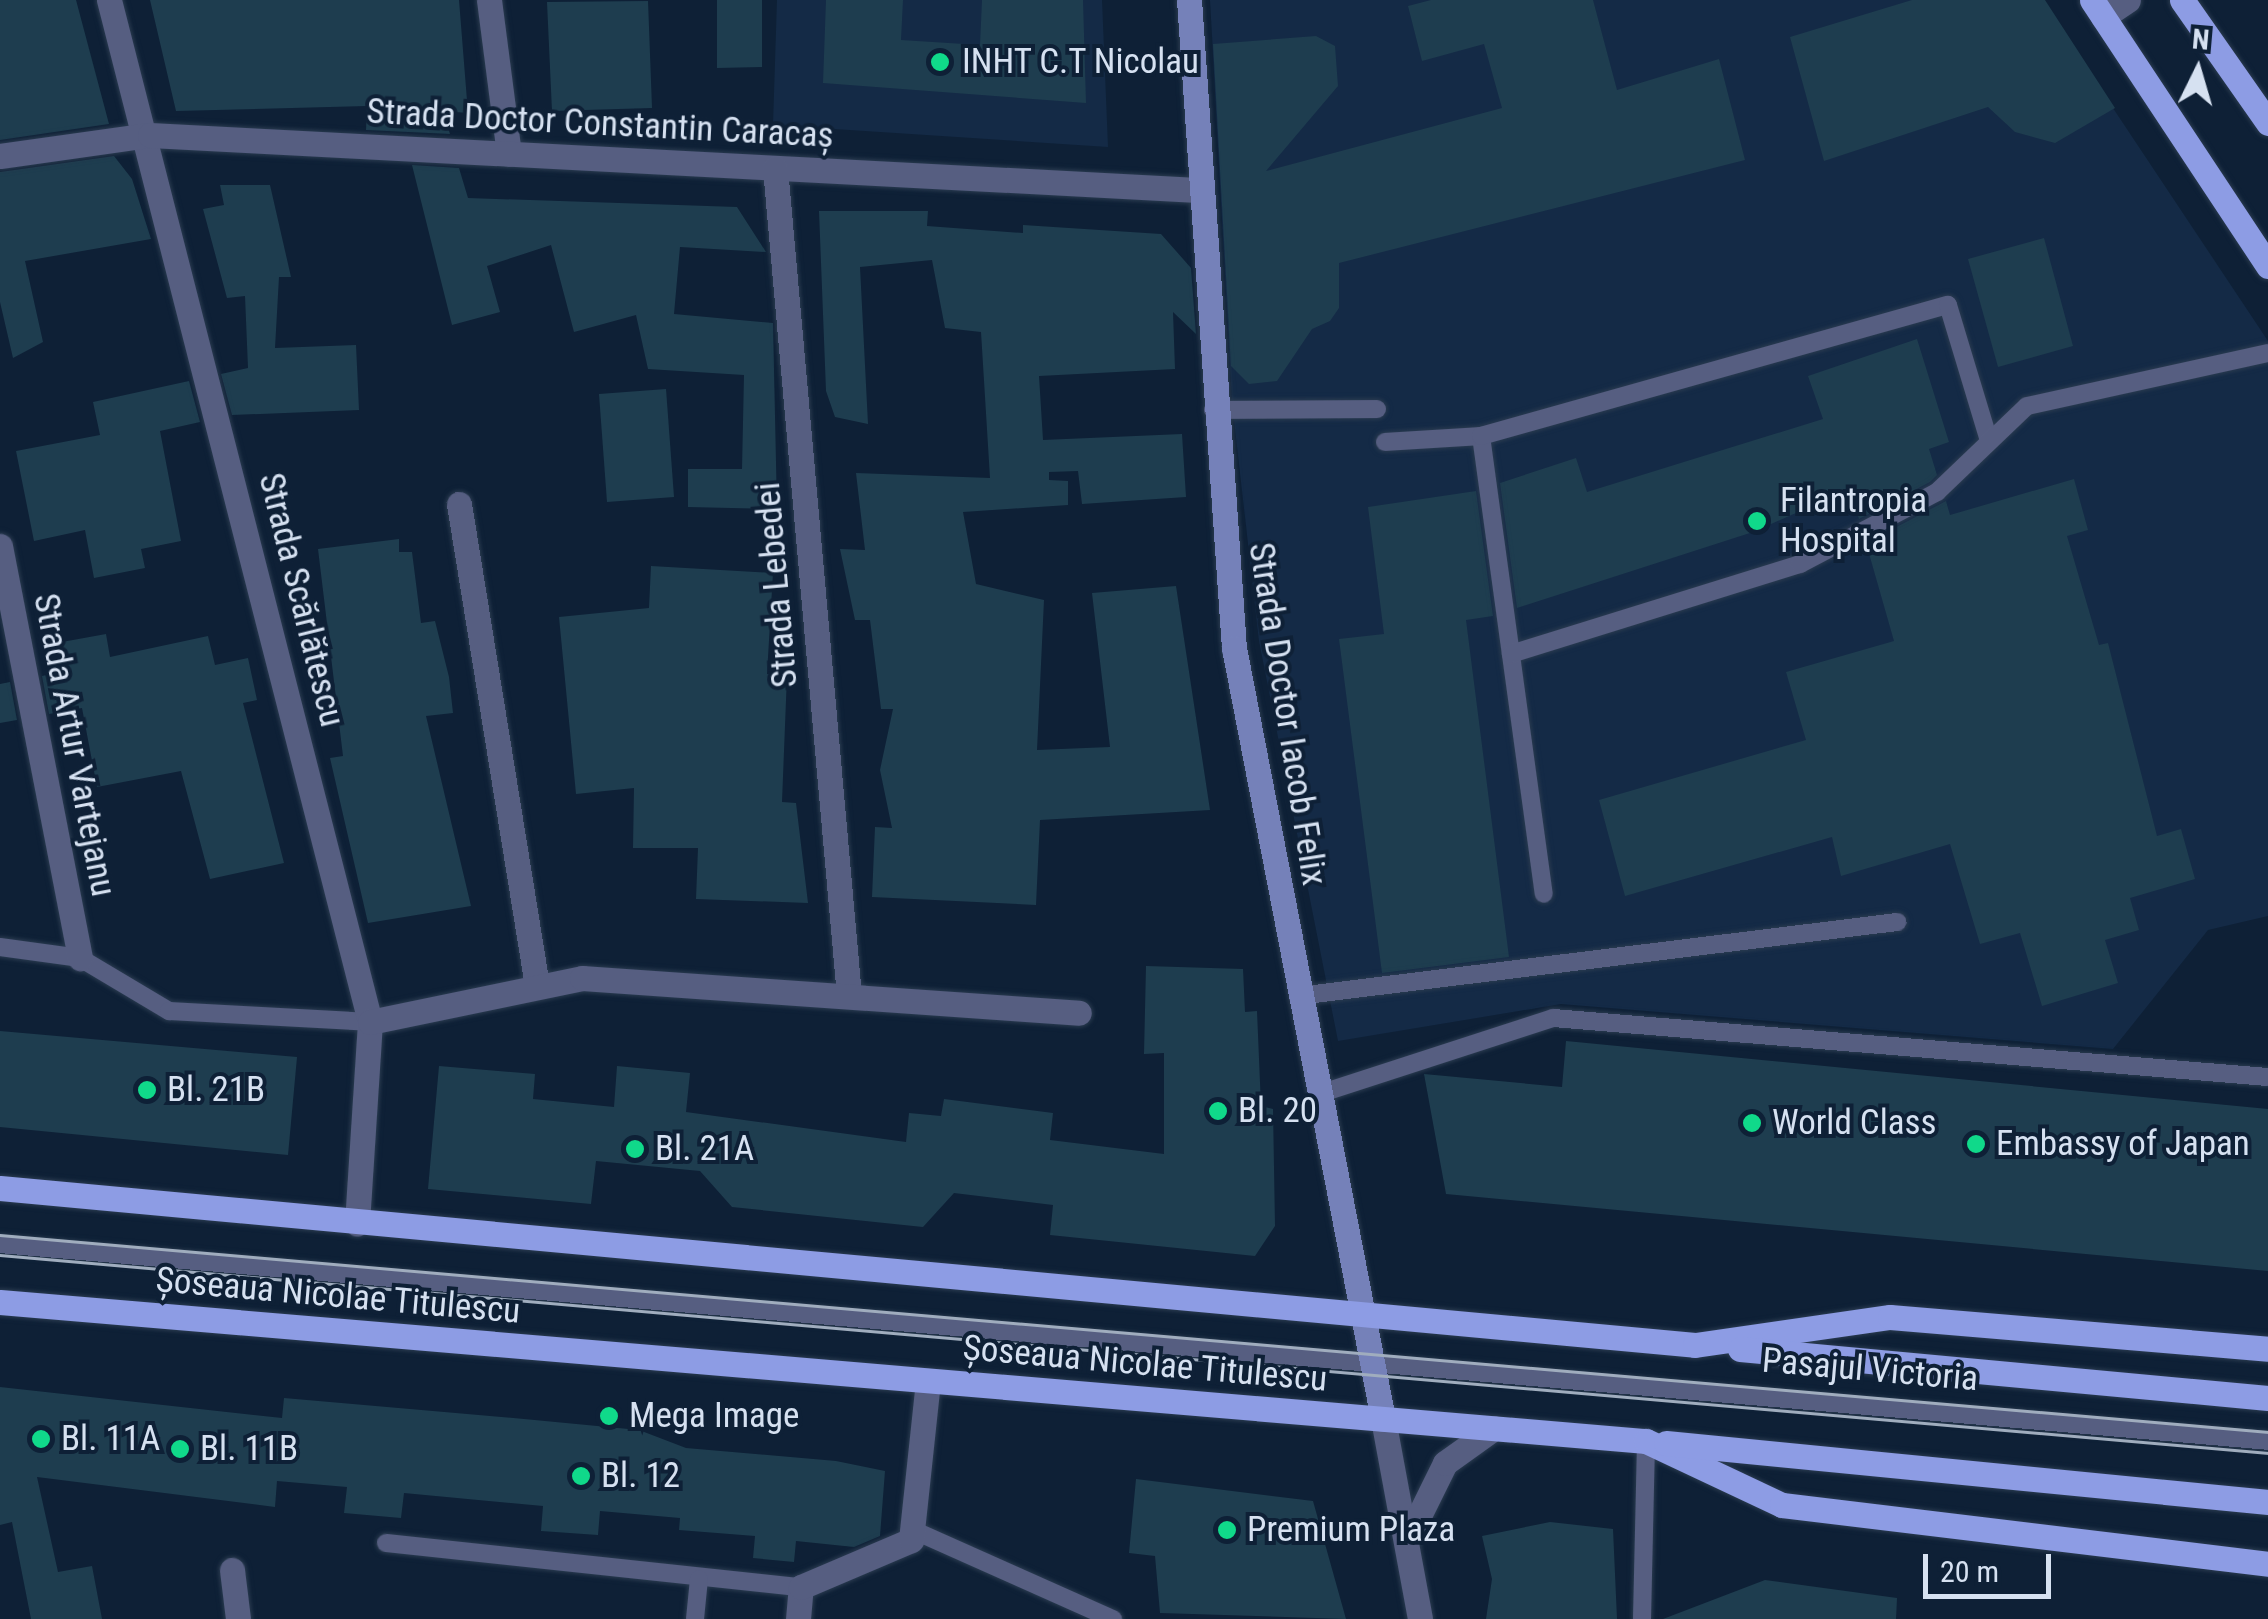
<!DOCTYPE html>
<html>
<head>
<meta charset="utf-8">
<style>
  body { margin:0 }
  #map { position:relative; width:2268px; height:1619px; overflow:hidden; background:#0e2036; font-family:"Roboto Condensed",sans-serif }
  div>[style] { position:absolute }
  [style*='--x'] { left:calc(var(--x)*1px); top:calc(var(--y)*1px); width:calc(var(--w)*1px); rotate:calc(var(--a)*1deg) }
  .built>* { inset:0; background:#142a46 }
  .building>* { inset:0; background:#1e3d4f }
  .roads { filter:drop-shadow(0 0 2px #2a3b50) drop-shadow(0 0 2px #2a3b50) }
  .lane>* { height:18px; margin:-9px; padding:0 9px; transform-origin:9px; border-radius:9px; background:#565e81 }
  .street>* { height:25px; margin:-12.5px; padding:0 12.5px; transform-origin:12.5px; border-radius:12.5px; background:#565e81 }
  .secondary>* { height:25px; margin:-12.5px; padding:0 12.5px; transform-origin:12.5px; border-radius:12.5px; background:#7581b9 }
  .primary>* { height:25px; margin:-12.5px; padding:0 12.5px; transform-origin:12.5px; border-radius:12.5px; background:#8d9ce4 }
  .tram>* { height:2.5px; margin:-1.25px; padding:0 1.25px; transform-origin:1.25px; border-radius:1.25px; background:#a0adbe }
  .dots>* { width:28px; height:28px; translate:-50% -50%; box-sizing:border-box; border:5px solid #0e2036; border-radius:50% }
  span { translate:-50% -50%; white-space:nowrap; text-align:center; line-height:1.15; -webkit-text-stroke:8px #0e2036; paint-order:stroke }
  .poi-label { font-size:35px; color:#d6e1f1 }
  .left { translate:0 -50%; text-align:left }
  .street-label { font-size:35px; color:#d6e1f1 }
  .north { position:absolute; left:2148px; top:20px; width:100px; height:100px; -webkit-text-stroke:8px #0e2036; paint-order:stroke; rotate:5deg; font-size:28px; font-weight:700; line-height:40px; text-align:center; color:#d6e1f1 }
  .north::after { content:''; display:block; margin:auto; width:35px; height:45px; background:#d6e1f1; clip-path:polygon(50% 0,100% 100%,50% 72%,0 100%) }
  .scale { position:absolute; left:1923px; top:1554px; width:128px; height:45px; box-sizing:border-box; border:5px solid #d6e1f1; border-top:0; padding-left:12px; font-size:30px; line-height:35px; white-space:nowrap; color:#d6e1f1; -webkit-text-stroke:8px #0e2036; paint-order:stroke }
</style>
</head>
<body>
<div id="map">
  <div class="built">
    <i style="clip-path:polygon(777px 0,1102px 0,1108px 147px,773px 125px)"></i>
    <i style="clip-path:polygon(1210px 0,2041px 0,2268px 341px,2268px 916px,2208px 930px,2113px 1049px,1561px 1004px,1338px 1041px,1259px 641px,1232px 402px)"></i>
  </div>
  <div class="building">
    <i style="clip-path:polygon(0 0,76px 0,109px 124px,0 140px)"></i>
    <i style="clip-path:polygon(150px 0,459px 0,468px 113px,443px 111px,450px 134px,366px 130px,367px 106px,176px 111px)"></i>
    <i style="clip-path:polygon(717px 0,762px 0,762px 67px,717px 68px)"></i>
    <i style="clip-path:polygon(826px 0,903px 0,901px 40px,980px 45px,982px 0,1083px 0,1086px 103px,823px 83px)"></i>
    <i style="clip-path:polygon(1431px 0,1593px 0,1617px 90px,1719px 59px,1745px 160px,1339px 263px,1339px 308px,1330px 321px,1312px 329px,1277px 381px,1249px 384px,1231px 366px,1213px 44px,1316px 36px,1335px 46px,1338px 86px,1266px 171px,1502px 108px,1484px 44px,1422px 61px,1408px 6px)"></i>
    <i style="clip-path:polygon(1912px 0,2045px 0,2115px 108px,2055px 143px,2015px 132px,1988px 107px,1824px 161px,1790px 37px)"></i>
    <i style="clip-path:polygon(648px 1px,652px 108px,552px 111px,547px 2px)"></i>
    <i style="clip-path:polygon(114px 156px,132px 179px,151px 239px,25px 261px,43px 342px,13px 358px,0 302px,0 172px)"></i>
    <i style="clip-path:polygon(412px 165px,459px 168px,468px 198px,737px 207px,766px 252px,680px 247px,674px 314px,773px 323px,777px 509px,688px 507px,688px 469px,742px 469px,744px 375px,648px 369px,636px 315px,574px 332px,551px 245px,487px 266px,500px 312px,452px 325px)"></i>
    <i style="clip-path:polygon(220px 185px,270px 185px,291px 277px,279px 277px,275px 348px,356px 345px,359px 410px,232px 415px,221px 374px,248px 368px,245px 296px,227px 298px,203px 209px,224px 205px)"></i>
    <i style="clip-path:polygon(819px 211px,928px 211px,927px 226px,1023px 233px,1023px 225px,1161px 234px,1191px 268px,1196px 334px,1173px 312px,1175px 369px,1039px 376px,1043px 440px,1182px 434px,1186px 497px,1082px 504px,1078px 471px,1049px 472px,1049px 480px,1068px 481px,1068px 505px,963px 512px,976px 584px,1044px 600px,1037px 750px,1110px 747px,1092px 593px,1176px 586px,1210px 810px,1040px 820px,1036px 905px,872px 897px,875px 827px,892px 828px,880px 770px,893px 709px,881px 709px,870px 620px,855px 620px,840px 549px,865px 550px,856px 473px,990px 478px,981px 332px,945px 328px,932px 260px,860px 267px,868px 424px,835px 417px,826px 391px)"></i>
    <i style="clip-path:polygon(2044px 238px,2073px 346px,1998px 367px,1968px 259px)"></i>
    <i style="clip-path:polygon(1917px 339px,1949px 442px,1929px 449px,1937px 475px,1930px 482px,1859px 519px,1850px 489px,1753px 532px,1517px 608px,1500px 483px,1576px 458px,1587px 492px,1823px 419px,1808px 376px)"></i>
    <i style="clip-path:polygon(189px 381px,200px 422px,160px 431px,181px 541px,141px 549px,145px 568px,94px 578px,85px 530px,34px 541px,16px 451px,100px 435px,93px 402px)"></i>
    <i style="clip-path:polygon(666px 389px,674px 497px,607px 502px,599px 394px)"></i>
    <i style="clip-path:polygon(2074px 479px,2088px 530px,2067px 536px,2099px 645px,2108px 643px,2157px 836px,2181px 829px,2195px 879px,2130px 898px,2139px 930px,2105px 940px,2118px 983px,2042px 1006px,2020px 933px,1980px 944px,1950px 844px,1841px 876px,1832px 837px,1625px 896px,1599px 800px,1806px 740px,1786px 672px,1894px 641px,1866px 543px,1946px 501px,1950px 515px)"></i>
    <i style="clip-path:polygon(1476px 491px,1493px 616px,1466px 620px,1509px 957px,1382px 973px,1339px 639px,1384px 634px,1368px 507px)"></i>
    <i style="clip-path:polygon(399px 539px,399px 552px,412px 552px,421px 623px,435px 621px,449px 677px,453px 713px,426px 716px,471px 906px,368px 923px,330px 758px,343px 756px,318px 549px)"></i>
    <i style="clip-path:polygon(651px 566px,773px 573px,767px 674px,787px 675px,782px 802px,796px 803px,808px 903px,696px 899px,698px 848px,633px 848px,634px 788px,576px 794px,559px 617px,649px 608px)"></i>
    <i style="clip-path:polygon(106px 634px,110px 657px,208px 636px,215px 665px,248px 658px,257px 700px,243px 703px,284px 863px,210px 879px,181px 771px,97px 787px,82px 708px,49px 714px,42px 676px,56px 673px,51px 644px)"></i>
    <i style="clip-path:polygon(10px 682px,17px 720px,0 723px,0 684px)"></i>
    <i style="clip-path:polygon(1146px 966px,1243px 969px,1245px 1012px,1257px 1011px,1261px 1106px,1273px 1109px,1275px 1226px,1255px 1256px,1050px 1235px,1053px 1205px,954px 1193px,923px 1227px,732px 1207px,700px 1171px,596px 1161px,591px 1204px,428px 1189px,439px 1066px,535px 1074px,533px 1099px,614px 1107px,617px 1066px,690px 1073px,686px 1112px,906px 1142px,909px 1113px,941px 1116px,944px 1099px,1053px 1113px,1050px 1140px,1164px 1154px,1164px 1053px,1144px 1054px)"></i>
    <i style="clip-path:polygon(0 1031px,297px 1057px,288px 1155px,0 1127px)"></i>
    <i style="clip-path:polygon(1566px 1041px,2268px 1109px,2268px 1271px,1446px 1194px,1424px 1074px,1562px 1087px)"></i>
    <i style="clip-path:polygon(0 1387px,282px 1418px,284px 1398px,524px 1419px,639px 1430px,686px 1448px,836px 1461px,885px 1471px,880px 1536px,854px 1547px,796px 1541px,794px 1562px,753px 1558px,755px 1536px,679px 1530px,680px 1518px,600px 1511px,598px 1535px,541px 1531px,543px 1506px,404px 1493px,401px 1518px,344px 1513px,347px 1487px,277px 1481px,275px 1507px,37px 1477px,58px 1572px,92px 1566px,102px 1619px,31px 1619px,12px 1522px,0 1525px)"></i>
    <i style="clip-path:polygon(1136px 1479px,1313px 1501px,1346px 1619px,1160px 1613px,1155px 1556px,1129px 1553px)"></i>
    <i style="clip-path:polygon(1550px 1522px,1613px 1529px,1617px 1619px,1486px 1619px,1492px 1579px,1482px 1536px)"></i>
    <i style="clip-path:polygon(1765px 1580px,1897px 1598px,1896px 1619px,1663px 1619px)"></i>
  </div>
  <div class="roads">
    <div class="lane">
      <i style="--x:1213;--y:410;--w:164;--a:-0.3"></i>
      <i style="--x:1481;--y:436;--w:462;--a:82.2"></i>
      <i style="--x:1385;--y:442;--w:96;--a:-3.6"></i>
      <i style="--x:1481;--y:436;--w:485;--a:-15.7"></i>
      <i style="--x:1948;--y:305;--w:142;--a:73.2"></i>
      <i style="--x:1511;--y:654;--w:303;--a:-17.3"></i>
      <i style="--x:1800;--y:564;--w:155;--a:-27.7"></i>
      <i style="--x:1937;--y:492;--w:124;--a:-43.7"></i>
      <i style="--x:2027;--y:406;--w:247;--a:-12.4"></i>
      <i style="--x:0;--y:947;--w:81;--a:7.8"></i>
      <i style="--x:80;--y:958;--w:104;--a:30.8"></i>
      <i style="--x:169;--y:1011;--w:201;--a:3.1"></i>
      <i style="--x:1298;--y:996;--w:604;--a:-7.04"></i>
      <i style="--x:1319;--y:1094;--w:246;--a:-18"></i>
      <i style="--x:1553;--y:1018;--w:717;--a:4.72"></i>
      <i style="--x:0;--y:1244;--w:2277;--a:4.96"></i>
      <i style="--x:915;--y:1531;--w:217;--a:24"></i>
      <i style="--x:386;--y:1543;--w:417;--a:6.1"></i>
      <i style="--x:695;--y:1619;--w:40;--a:-84.3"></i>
      <i style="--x:1642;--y:1619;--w:178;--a:-88.7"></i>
    </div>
    <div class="street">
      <i style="--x:109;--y:0;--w:1055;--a:75.67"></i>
      <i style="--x:370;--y:1022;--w:202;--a:93.7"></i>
      <i style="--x:489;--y:0;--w:155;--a:82.6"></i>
      <i style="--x:2103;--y:17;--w:30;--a:-34"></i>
      <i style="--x:0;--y:156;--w:151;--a:-8"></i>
      <i style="--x:150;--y:135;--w:1049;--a:3"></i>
      <i style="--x:775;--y:168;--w:830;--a:84.89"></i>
      <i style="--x:459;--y:504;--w:489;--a:80.8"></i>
      <i style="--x:0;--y:546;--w:420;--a:79"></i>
      <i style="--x:370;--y:1022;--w:217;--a:-11.7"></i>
      <i style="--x:582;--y:978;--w:498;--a:4"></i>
      <i style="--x:1383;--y:1419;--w:203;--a:79.5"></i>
      <i style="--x:1409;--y:1536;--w:81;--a:-63.7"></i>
      <i style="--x:1445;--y:1463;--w:60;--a:-35.5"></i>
      <i style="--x:232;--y:1570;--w:49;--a:83"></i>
      <i style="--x:798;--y:1619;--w:32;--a:-85"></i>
      <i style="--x:801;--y:1587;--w:120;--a:-23.1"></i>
      <i style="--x:911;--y:1540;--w:160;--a:-83.9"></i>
    </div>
    <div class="secondary">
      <i style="--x:1189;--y:0;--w:650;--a:86.03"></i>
      <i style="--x:1234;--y:648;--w:785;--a:79.06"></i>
    </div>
    <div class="primary">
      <i style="--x:2092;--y:0;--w:319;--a:56.5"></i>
      <i style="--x:2182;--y:0;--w:150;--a:55"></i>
      <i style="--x:0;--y:1188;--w:1702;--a:5.29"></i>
      <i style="--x:1695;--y:1345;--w:197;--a:-8.2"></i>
      <i style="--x:1890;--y:1317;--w:379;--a:4.8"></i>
      <i style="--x:0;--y:1302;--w:1652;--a:4.83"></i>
      <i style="--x:1646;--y:1441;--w:150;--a:25.2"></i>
      <i style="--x:1782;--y:1505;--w:490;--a:6.9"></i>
      <i style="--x:1740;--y:1349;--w:530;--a:5.3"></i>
      <i style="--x:1666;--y:1443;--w:605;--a:5.6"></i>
    </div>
  </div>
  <div class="tram">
    <i style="--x:0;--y:1235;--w:2277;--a:4.96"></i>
    <i style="--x:0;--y:1255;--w:2277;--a:4.99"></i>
  </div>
  <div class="dots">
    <i style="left:940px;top:62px;background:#10d98a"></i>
    <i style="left:1757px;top:521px;background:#10d98a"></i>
    <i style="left:147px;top:1090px;background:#10d98a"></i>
    <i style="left:1218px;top:1111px;background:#10d98a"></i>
    <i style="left:1752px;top:1123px;background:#10d98a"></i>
    <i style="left:1976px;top:1144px;background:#10d98a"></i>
    <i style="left:635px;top:1149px;background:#10d98a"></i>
    <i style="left:609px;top:1416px;background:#10d98a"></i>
    <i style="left:41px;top:1439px;background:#10d98a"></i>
    <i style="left:180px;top:1449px;background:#10d98a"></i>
    <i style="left:581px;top:1476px;background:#10d98a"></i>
    <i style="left:1227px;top:1530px;background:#10d98a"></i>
  </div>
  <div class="poi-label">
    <span class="left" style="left:962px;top:62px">INHT C.T Nicolau</span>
    <span class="left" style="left:1780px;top:521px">Filantropia<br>Hospital</span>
    <span class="left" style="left:167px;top:1090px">Bl. 21B</span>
    <span class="left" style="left:1238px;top:1111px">Bl. 20</span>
    <span class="left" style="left:1772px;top:1123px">World Class</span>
    <span class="left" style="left:1996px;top:1144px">Embassy of Japan</span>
    <span class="left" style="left:655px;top:1149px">Bl. 21A</span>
    <span class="left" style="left:629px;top:1416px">Mega Image</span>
    <span class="left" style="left:61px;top:1439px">Bl. 11A</span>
    <span class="left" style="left:200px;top:1449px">Bl. 11B</span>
    <span class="left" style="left:601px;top:1476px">Bl. 12</span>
    <span class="left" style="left:1247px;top:1530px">Premium Plaza</span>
  </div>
  <div class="street-label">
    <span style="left:600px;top:124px;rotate:3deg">Strada Doctor Constantin Caracaș</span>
    <span style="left:777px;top:585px;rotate:-95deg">Strada Lebedei</span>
    <span style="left:301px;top:600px;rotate:76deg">Strada Scărlătescu</span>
    <span style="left:1287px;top:714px;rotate:81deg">Strada Doctor Iacob Felix</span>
    <span style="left:74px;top:745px;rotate:79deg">Strada Artur Vartejanu</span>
    <span style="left:338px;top:1296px;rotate:5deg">Șoseaua Nicolae Titulescu</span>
    <span style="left:1145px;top:1364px;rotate:5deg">Șoseaua Nicolae Titulescu</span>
    <span style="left:1870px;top:1370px;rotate:5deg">Pasajul Victoria</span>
  </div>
  <div class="north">N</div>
  <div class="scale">20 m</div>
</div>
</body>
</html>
